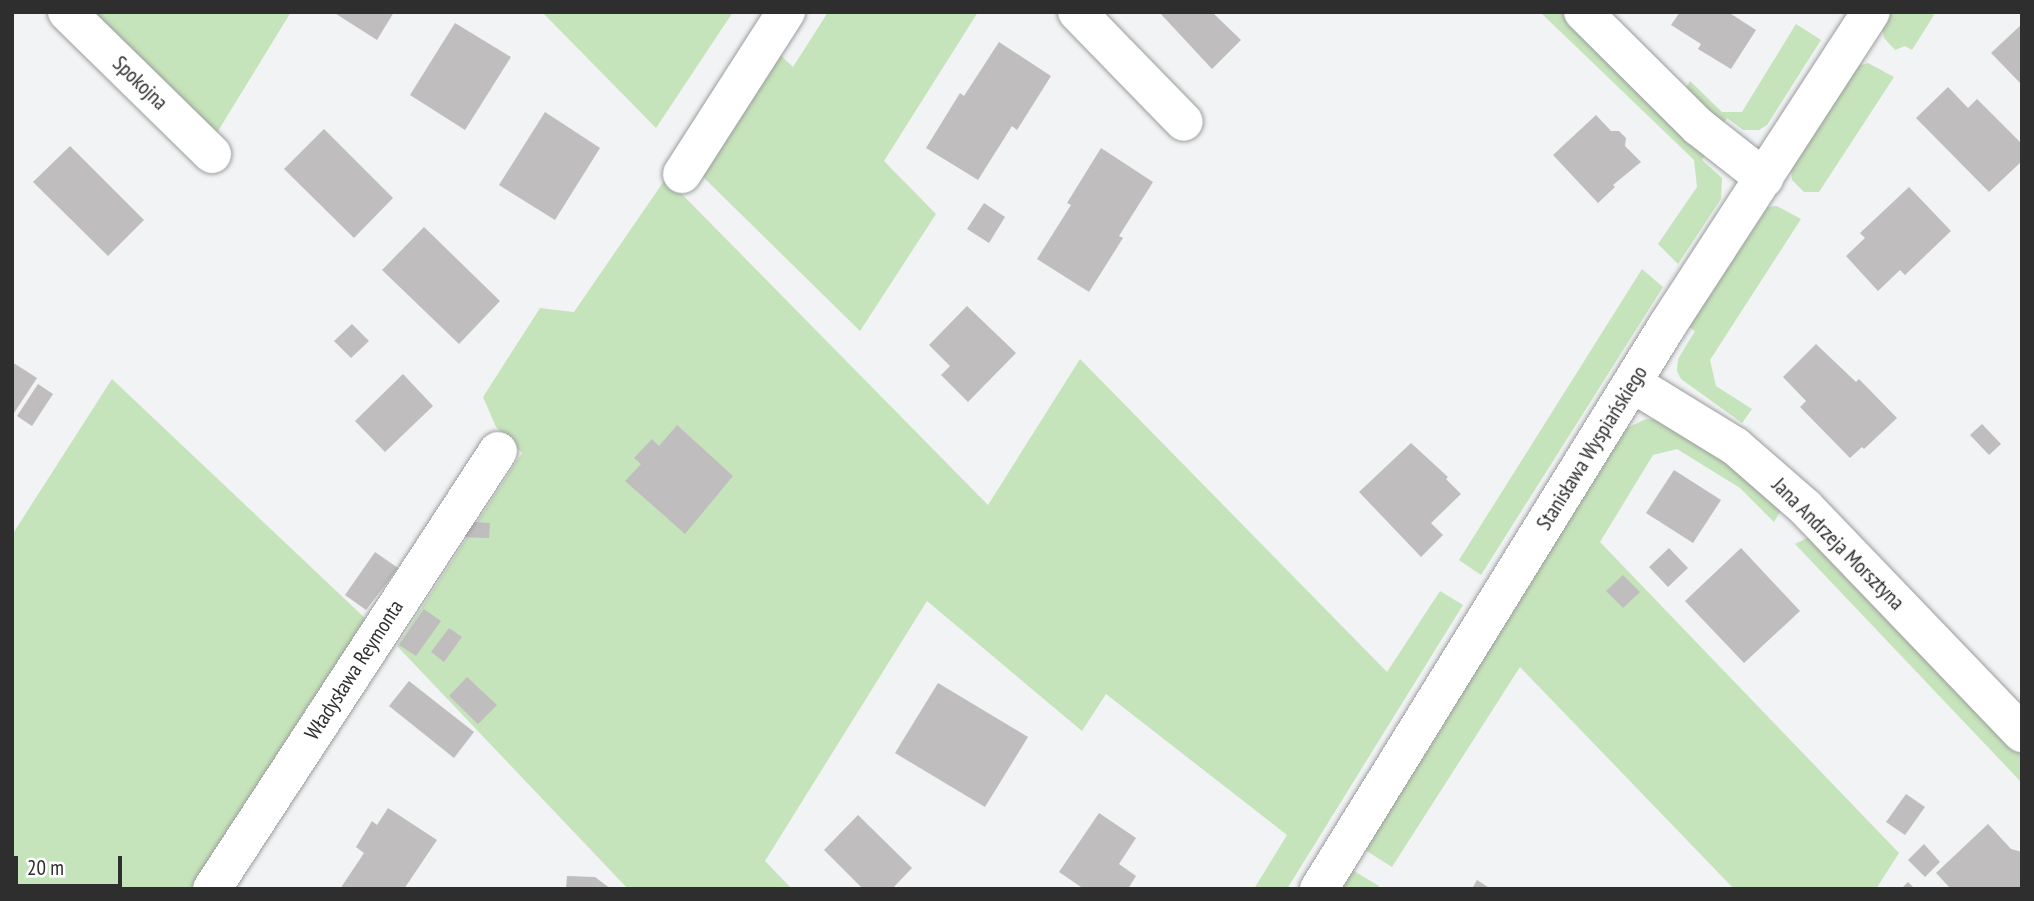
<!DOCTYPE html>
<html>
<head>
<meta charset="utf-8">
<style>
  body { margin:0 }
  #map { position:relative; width:2034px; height:901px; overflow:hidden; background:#f1f3f4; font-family:"PT Sans Narrow",sans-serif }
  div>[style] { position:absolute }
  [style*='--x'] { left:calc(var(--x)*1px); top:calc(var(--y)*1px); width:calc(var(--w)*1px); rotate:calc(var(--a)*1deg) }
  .green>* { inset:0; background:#c6e4bb }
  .building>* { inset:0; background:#c0bdbe }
  .roads { filter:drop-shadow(0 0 2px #9a9c9d) drop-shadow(0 0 2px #9a9c9d) }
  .minor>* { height:38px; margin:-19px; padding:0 19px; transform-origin:19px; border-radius:19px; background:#fff }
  span { translate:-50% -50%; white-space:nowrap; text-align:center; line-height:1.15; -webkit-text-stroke:5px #fff; paint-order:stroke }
  .street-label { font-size:21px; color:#2e2e2f }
  .frame { position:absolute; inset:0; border:14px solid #2e2e2f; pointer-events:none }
  .scale { position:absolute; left:14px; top:856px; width:108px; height:32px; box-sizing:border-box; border:4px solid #2e2e2f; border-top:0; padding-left:9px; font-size:21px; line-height:24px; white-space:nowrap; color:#2e2e2f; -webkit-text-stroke:5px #fff; paint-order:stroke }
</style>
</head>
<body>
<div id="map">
  <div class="green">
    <i style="clip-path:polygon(89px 12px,291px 12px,215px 136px)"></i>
    <i style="clip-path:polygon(542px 12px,733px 12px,656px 128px)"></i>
    <i style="clip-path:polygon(828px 12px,978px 12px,884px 161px,936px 214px,860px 331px,696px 170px,775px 50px,793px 67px)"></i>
    <i style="clip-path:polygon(1540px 12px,1564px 12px,1708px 151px,1702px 160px,1722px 178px,1721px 199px,1678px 264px,1658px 244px,1697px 187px,1694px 160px)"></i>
    <i style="clip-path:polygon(1892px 12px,1930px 12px,1934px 15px,1912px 50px,1905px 46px,1895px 50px,1884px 38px,1882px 28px)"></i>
    <i style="clip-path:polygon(1796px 24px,1821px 40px,1767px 125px,1759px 130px,1743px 130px,1727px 118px,1724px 123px,1685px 89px,1690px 81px,1722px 112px,1742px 112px)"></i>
    <i style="clip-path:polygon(1868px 63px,1894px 77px,1819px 192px,1804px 192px,1792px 180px,1791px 171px,1858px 66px)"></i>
    <i style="clip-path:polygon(666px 178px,988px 505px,1080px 359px,1387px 672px,1440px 591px,1463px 605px,1287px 889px,1254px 889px,1287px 835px,1106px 694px,1082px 731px,927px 601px,765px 861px,792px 889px,628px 889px,397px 646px,522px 453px,496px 427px,483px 397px,540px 308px,574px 312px)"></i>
    <i style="clip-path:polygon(1777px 206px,1801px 219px,1710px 360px,1716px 386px,1752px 409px,1742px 423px,1681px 379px,1677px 371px,1678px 359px,1695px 331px,1689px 327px,1768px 207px)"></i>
    <i style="clip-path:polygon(1642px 269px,1663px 287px,1481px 575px,1459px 560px)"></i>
    <i style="clip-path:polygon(112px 379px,367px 620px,195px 889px,12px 889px,12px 535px)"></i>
    <i style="clip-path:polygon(1646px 419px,1661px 420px,1698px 441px,1780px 504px,1780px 512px,1774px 522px,1740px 488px,1677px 449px,1653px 455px,1600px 542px,1899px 853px,1876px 889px,1734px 889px,1520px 667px,1392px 867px,1362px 848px,1621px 431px)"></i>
    <i style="clip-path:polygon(1811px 536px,2022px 755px,2022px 783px,1795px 544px)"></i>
    <i style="clip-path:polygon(1349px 868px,1379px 886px,1378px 889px,1337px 889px)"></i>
  </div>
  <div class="building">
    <i style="clip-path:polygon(333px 12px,394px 12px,377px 40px)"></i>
    <i style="clip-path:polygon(1159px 12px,1212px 12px,1241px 40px,1212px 69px)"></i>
    <i style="clip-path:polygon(1680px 12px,1728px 12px,1756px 30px,1731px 69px,1698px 49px,1701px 44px,1671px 25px)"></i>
    <i style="clip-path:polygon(455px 23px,511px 57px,465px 130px,410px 95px)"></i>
    <i style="clip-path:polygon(2022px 24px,2022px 85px,1991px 53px)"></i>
    <i style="clip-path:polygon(999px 42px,1051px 76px,1017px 130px,1012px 126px,978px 180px,926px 148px,960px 93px,964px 96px)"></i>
    <i style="clip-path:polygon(1948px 87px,1968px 108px,1977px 99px,2022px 144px,2022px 161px,1989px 192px,1916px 118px)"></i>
    <i style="clip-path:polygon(545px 112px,600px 148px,555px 220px,499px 185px)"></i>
    <i style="clip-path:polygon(1596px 115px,1611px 131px,1619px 131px,1626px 138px,1625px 146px,1641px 162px,1613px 185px,1615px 187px,1598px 203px,1553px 155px)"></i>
    <i style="clip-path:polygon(324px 129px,393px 198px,354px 238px,284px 169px)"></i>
    <i style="clip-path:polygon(70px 146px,144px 220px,108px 256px,33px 182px)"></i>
    <i style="clip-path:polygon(1101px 148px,1153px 182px,1119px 236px,1123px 238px,1089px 292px,1037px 259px,1071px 205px,1067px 203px)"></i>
    <i style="clip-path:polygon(1909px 187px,1951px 231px,1905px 275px,1900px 270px,1878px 291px,1846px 256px,1865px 238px,1860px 233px)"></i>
    <i style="clip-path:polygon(984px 203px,1005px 217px,989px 243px,967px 229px)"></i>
    <i style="clip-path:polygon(424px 227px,500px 301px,459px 344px,382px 270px)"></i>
    <i style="clip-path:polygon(967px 306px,1016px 353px,968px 402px,941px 375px,950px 366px,929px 345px)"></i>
    <i style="clip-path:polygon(352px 324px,369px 341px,351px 358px,334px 341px)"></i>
    <i style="clip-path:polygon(1816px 344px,1856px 382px,1859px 379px,1897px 418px,1864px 449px,1862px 447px,1850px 458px,1800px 407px,1806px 401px,1783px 377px)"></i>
    <i style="clip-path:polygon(12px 362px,37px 378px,12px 416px)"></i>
    <i style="clip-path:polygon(403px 374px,433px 406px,385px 452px,355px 421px)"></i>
    <i style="clip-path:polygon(38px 384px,53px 394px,32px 426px,17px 416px)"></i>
    <i style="clip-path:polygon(1982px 424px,2001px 444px,1989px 455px,1970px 435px)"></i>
    <i style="clip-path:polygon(677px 425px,733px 476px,685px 534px,625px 481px,641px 464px,634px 458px,652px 439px,659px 446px)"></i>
    <i style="clip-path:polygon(1411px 443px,1448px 477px,1446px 479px,1461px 494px,1431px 523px,1443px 535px,1421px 557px,1359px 492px)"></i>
    <i style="clip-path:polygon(1674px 470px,1721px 500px,1693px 543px,1646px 513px)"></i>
    <i style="clip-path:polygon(460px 521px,490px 523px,489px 538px,460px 537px)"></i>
    <i style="clip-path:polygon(1669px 548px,1688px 568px,1668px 587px,1649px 567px)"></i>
    <i style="clip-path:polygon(1741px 548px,1800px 611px,1744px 663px,1685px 601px)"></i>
    <i style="clip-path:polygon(375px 552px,398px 568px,366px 610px,345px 595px)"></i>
    <i style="clip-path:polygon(1623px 575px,1640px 592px,1623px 608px,1606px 591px)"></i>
    <i style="clip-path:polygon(424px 609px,441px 621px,416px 656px,399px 645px)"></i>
    <i style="clip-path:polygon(449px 628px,462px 637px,444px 662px,431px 652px)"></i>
    <i style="clip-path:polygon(467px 677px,497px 705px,478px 724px,449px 696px)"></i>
    <i style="clip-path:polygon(409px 681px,474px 732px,454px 758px,389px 706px)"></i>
    <i style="clip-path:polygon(938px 683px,1028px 737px,985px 807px,895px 753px)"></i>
    <i style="clip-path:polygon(1906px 794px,1925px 807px,1905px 835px,1886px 822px)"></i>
    <i style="clip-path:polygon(388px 808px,437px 840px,404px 889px,340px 889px,364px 853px,356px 847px,372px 821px,377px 825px)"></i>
    <i style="clip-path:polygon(1099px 813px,1136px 838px,1119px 864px,1136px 876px,1128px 889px,1084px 889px,1059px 872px)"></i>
    <i style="clip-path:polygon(858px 815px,912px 868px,892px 889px,863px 889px,824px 850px)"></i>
    <i style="clip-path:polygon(1988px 824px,2011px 849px,2022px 852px,2022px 889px,1951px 889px,1936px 873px)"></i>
    <i style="clip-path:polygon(1924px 844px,1940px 862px,1925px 877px,1908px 860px)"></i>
    <i style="clip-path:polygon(567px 876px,595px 877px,611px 889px,566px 889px)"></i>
    <i style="clip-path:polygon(1477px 880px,1491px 889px,1472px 889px)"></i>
    <i style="clip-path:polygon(1908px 882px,1915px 889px,1901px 889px)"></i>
  </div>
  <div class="roads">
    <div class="minor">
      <i style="--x:67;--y:12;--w:203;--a:44.4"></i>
      <i style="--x:1077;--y:12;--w:153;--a:45.8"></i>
      <i style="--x:1583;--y:12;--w:163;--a:44.8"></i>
      <i style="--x:1699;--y:127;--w:83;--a:38.1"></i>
      <i style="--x:682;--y:174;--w:193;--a:-57.3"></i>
      <i style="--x:1632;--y:383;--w:121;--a:31.5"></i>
      <i style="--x:1735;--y:446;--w:94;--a:41.1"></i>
      <i style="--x:1806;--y:508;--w:312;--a:46.2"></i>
      <i style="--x:212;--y:889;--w:523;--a:-56.86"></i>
      <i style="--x:1319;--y:889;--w:662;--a:-58.28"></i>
      <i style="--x:1667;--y:326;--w:374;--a:-57"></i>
    </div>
  </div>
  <div class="street-label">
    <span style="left:140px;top:83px;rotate:44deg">Spokojna</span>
    <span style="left:1592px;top:448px;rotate:-58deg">Stanisława Wyspiańskiego</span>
    <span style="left:1838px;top:544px;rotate:45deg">Jana Andrzeja Morsztyna</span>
    <span style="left:354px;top:670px;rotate:-57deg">Władysława Reymonta</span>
  </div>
  <div class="frame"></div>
  <div class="scale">20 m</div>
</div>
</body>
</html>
